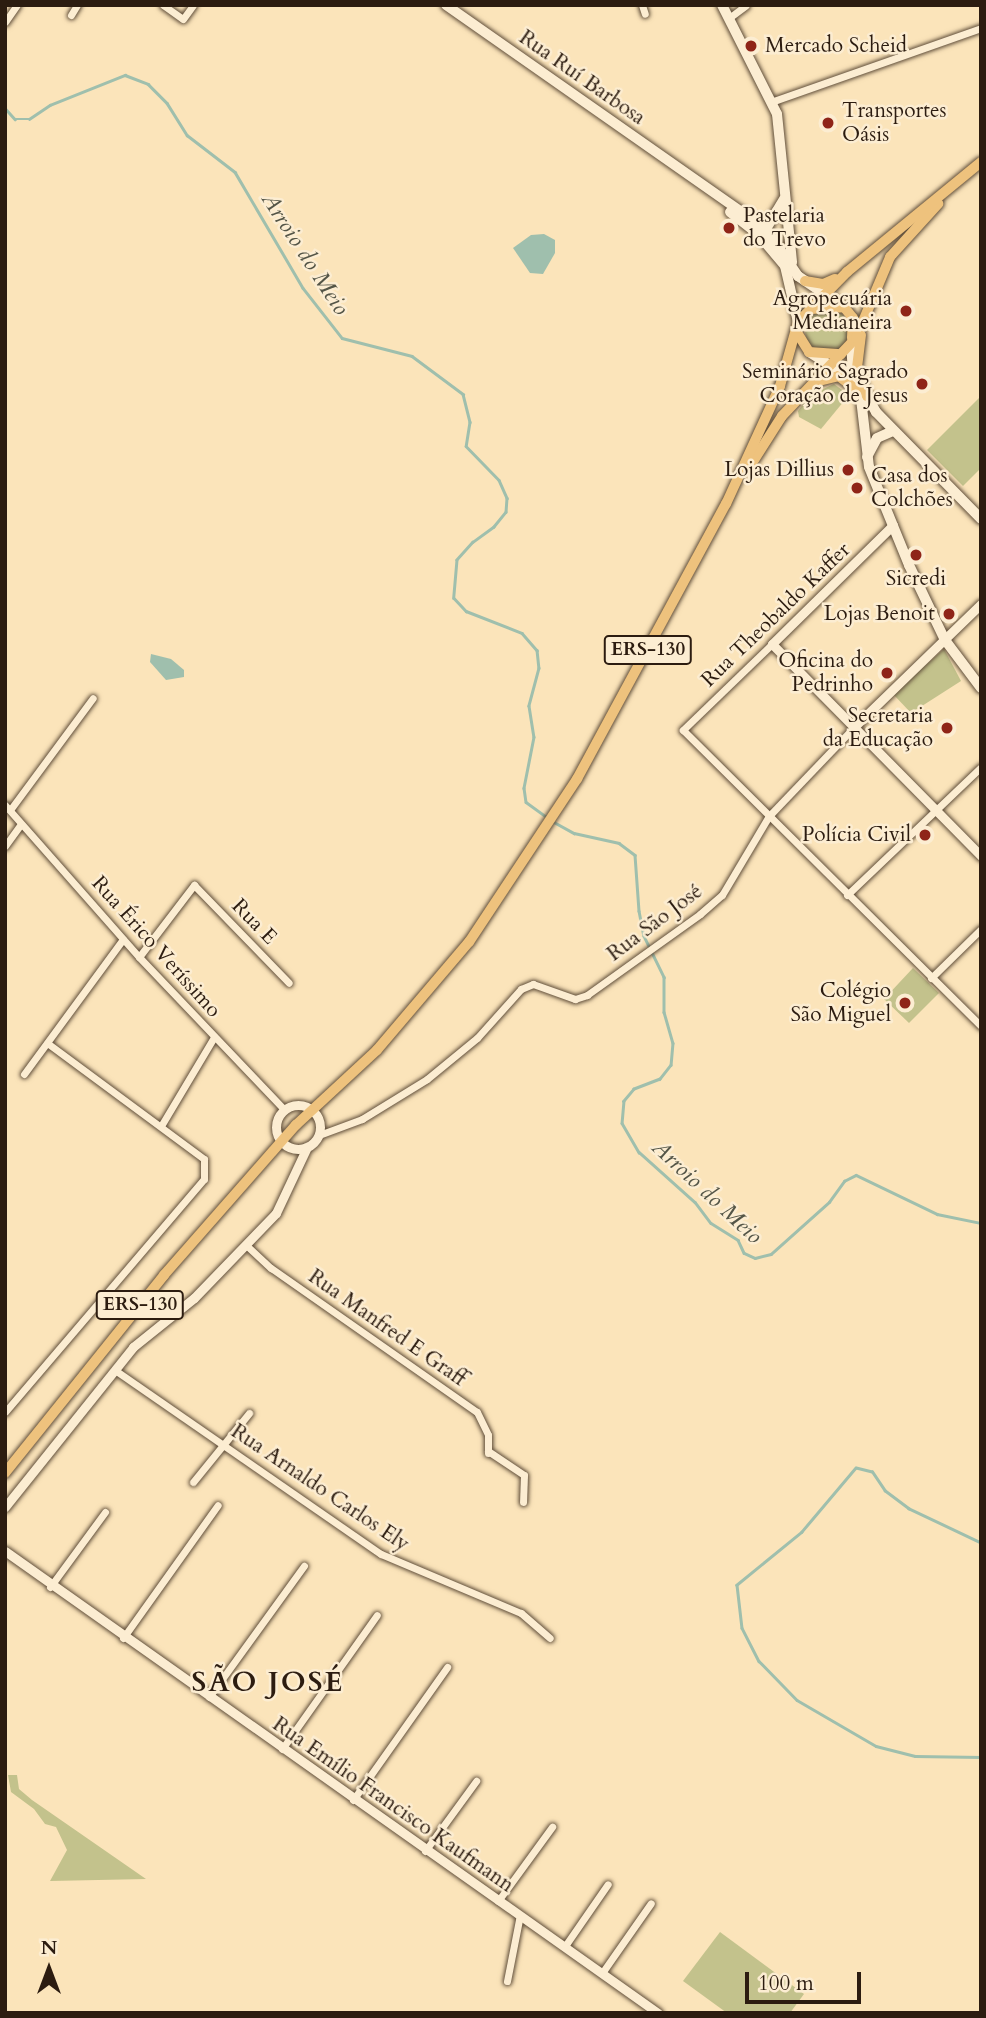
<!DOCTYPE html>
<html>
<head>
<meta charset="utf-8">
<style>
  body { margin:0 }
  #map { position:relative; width:986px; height:2018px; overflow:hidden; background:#fbe4ba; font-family:Cardo,serif }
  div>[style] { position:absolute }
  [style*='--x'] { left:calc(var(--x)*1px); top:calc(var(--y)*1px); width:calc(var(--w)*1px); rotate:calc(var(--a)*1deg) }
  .green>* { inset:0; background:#c3c28c }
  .round { border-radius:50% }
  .water>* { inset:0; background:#9fbfad }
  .stream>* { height:2.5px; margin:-1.25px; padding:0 1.25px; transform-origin:1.25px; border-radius:1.25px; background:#9fbfad }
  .roads { filter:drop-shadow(0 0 2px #604e3a) drop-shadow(0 0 2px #604e3a) }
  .minor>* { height:7px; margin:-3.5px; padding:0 3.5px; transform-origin:3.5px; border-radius:3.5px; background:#fcedd2 }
  .tertiary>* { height:9px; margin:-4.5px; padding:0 4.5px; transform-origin:4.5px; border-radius:4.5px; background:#fcedd2 }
  .tertiary>.ring { margin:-4.5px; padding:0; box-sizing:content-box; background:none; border:9px solid #fcedd2; border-radius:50% }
  .secondary>* { height:10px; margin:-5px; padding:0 5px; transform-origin:5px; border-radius:5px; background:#fcedd2 }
  .primary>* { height:10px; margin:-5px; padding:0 5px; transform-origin:5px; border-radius:5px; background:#eec27d }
  .dots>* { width:19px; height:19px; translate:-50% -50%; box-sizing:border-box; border:4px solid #fcedd2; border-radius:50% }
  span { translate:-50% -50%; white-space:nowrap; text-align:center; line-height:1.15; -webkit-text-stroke:5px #fcedd2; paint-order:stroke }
  .shield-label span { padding:2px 5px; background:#fcedd2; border:2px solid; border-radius:5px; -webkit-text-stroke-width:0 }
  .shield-label { font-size:19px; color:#2c1c10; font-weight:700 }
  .poi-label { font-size:21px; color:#2c1c10 }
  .left { translate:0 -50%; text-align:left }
  .right { translate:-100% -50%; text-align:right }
  .street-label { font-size:21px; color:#2c1c10 }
  .water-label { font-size:23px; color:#545547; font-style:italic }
  .district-label { font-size:28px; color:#2c1c10; font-weight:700; letter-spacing:2px }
  .frame { position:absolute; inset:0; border:7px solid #2c1c10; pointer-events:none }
  .north { position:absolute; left:14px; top:1934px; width:70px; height:70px; -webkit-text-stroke:5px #fcedd2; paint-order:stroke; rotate:0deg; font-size:19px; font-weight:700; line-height:28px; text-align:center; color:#2c1c10 }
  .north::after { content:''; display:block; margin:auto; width:24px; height:32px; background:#2c1c10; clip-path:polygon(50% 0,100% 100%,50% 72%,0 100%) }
  .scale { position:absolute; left:745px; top:1972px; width:116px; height:32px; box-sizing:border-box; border:4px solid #2c1c10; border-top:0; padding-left:9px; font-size:21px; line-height:24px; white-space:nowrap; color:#2c1c10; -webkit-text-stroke:5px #fcedd2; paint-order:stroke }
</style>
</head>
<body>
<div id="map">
  <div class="green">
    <i class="round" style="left:805px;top:308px;width:44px;height:44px"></i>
    <i style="clip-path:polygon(834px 384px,849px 395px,821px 429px,799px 417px,798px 411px,810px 395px)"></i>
    <i style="clip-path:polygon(981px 396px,981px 468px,963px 486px,927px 450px)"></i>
    <i style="clip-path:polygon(944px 649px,961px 681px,911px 713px,893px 694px)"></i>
    <i style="clip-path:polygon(913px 968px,939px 993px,909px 1023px,884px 999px)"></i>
    <i style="clip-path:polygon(8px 1775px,17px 1775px,19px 1789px,32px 1800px,146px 1879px,50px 1881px,67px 1850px,56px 1827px,45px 1824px,34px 1809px,11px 1792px)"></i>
    <i style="clip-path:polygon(720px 1932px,804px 1994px,790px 2013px,727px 2013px,683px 1981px)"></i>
  </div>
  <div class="water">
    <i style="clip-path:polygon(544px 234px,555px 240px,555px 253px,543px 274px,530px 273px,513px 248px,531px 235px)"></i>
    <i style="clip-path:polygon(151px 654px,171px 659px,184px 670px,184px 677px,166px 680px,150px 662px)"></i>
  </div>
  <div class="stream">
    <i style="--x:5;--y:108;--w:15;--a:48"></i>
    <i style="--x:15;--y:119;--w:14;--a:0"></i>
    <i style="--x:29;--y:119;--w:25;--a:-34"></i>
    <i style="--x:50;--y:105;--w:81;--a:-21.8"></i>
    <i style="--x:125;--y:75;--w:25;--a:21"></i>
    <i style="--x:148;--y:84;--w:27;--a:45"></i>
    <i style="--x:167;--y:103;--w:38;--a:58"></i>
    <i style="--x:187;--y:135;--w:61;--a:37.6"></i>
    <i style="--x:235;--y:172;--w:134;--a:59.6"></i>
    <i style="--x:303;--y:288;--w:63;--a:52"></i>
    <i style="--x:342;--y:338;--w:72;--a:14.4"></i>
    <i style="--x:412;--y:356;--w:64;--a:36.7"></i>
    <i style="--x:463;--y:394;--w:29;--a:76"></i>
    <i style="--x:470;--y:422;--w:24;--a:99"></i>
    <i style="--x:466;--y:446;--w:47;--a:45.9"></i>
    <i style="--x:499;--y:480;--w:20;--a:66"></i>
    <i style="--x:507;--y:498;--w:14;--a:94"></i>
    <i style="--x:506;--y:512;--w:19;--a:129"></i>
    <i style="--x:494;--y:527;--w:26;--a:144"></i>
    <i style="--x:473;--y:542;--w:24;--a:132"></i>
    <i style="--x:457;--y:560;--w:38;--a:95"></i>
    <i style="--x:454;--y:598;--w:18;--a:47"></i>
    <i style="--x:466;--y:611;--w:60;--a:21.4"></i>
    <i style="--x:522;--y:633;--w:23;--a:49"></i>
    <i style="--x:537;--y:650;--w:18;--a:84"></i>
    <i style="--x:539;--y:668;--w:39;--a:105"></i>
    <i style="--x:529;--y:706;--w:31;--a:81"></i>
    <i style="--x:534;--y:737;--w:52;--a:101.1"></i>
    <i style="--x:524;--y:788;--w:14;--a:82"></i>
    <i style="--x:526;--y:802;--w:27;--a:36"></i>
    <i style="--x:554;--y:822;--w:23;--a:29"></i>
    <i style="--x:574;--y:833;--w:46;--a:12.5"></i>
    <i style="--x:619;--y:843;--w:20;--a:37"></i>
    <i style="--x:635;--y:855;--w:56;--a:85.9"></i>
    <i style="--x:639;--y:911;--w:25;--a:79"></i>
    <i style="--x:644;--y:936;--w:46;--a:64"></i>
    <i style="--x:664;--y:977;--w:35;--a:90"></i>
    <i style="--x:664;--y:1012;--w:32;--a:74"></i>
    <i style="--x:673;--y:1043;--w:22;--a:95"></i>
    <i style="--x:671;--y:1065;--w:18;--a:128"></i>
    <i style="--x:660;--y:1079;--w:28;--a:159"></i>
    <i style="--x:634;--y:1089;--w:16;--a:130"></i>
    <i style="--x:624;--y:1101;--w:22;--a:95"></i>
    <i style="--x:622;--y:1123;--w:34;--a:60"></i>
    <i style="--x:639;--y:1152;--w:75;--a:41.8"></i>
    <i style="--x:695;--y:1202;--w:26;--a:53"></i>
    <i style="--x:711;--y:1223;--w:32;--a:32"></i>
    <i style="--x:738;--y:1240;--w:14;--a:65"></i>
    <i style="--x:744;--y:1253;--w:12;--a:24"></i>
    <i style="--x:755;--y:1258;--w:16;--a:-14"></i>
    <i style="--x:771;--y:1254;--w:78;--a:-41.9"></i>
    <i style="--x:829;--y:1202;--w:26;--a:-54"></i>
    <i style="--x:844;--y:1181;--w:13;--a:-27"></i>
    <i style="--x:856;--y:1175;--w:90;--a:25.7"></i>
    <i style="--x:937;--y:1214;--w:45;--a:11.6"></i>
    <i style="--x:981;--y:1543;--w:80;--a:-154.7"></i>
    <i style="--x:909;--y:1509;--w:30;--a:-143"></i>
    <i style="--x:885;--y:1491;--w:23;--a:-124"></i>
    <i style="--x:872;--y:1472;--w:16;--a:-166"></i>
    <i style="--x:856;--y:1468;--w:84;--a:130.2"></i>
    <i style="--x:802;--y:1532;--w:84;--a:140.8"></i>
    <i style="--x:737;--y:1585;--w:43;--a:83.4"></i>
    <i style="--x:742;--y:1628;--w:37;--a:63"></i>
    <i style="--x:759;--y:1661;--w:54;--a:45.7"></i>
    <i style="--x:797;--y:1700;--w:91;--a:30.2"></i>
    <i style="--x:876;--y:1746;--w:40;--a:14.4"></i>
    <i style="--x:915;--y:1756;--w:66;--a:0.9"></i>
  </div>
  <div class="roads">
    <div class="minor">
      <i style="--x:163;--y:5;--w:24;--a:35"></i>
      <i style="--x:183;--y:19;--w:17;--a:-54"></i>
      <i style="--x:642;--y:5;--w:9;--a:72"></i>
      <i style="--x:71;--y:15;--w:12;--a:-59"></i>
      <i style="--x:729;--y:18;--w:21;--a:-37"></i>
      <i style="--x:5;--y:22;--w:21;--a:-55"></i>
      <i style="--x:771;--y:102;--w:223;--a:-19.4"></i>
      <i style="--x:772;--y:644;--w:124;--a:136"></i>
      <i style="--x:683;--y:730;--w:420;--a:44.8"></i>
      <i style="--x:5;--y:805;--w:203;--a:48.6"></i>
      <i style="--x:139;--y:957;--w:210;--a:46.4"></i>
      <i style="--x:10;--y:810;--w:139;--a:-53.5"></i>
      <i style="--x:5;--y:846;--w:27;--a:-54"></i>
      <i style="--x:847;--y:895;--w:185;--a:-43.7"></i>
      <i style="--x:139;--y:957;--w:91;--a:-52.6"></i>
      <i style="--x:194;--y:885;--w:136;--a:45.9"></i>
      <i style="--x:931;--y:978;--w:70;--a:-44.4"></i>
      <i style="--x:24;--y:1074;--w:167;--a:-53.7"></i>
      <i style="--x:161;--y:1126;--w:104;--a:-59.2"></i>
      <i style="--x:319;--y:1135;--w:46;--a:-20.4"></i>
      <i style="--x:362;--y:1119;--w:76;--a:-31.6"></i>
      <i style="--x:427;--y:1079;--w:65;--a:-39.4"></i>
      <i style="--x:477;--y:1038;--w:66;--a:-48.1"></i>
      <i style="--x:521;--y:989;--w:13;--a:-23"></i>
      <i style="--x:533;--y:984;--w:45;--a:19.7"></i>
      <i style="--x:575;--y:999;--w:13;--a:-18"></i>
      <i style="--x:587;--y:995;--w:139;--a:-35.6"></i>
      <i style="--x:700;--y:914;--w:29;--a:-41"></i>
      <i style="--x:722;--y:895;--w:92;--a:-59.3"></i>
      <i style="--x:769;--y:816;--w:123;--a:-46.3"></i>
      <i style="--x:246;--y:1245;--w:34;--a:43"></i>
      <i style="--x:271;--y:1268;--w:251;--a:35"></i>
      <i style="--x:477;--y:1412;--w:25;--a:64"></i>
      <i style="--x:488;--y:1435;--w:18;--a:90"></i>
      <i style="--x:115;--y:1370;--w:323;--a:34.7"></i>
      <i style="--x:381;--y:1554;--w:152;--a:22.9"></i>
      <i style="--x:521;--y:1613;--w:38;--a:41"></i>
      <i style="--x:5;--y:1412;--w:306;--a:-49.5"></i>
      <i style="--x:204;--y:1179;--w:20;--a:-90"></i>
      <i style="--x:204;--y:1159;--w:195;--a:-143.5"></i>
      <i style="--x:488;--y:1451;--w:43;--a:33.7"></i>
      <i style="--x:524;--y:1475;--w:27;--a:92"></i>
      <i style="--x:193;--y:1482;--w:89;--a:-50.9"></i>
      <i style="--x:50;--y:1587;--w:93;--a:-53.7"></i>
      <i style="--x:123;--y:1638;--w:163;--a:-54.5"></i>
      <i style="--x:209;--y:1697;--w:162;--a:-54.1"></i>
      <i style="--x:282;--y:1749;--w:164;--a:-54.7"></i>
      <i style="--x:353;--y:1800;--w:163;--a:-54.7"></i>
      <i style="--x:425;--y:1851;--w:87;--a:-53.9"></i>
      <i style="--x:498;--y:1901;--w:92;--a:-53.9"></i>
      <i style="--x:565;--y:1946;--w:75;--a:-55.3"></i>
      <i style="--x:602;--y:1973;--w:85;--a:-55"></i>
      <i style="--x:507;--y:1981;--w:67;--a:-78.9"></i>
    </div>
    <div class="tertiary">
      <i style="--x:893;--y:525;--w:170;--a:135.5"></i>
      <i style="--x:772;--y:644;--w:298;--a:45.4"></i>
      <i style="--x:854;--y:727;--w:177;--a:-44.1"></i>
      <i class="ring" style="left:276px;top:1105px;width:35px;height:35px"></i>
      <i style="--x:5;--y:1507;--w:205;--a:-51.3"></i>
      <i style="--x:133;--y:1347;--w:78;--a:-38.8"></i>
      <i style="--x:194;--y:1298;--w:118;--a:-46"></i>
      <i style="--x:276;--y:1213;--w:73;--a:-64.8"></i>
      <i style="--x:5;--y:1551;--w:800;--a:35.28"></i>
    </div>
    <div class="secondary">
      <i style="--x:446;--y:5;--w:391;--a:35"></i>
      <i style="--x:766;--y:229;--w:57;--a:55.8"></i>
      <i style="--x:798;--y:276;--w:55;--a:34"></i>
      <i style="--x:722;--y:5;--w:122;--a:63.2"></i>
      <i style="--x:777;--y:114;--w:149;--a:84.2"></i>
      <i style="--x:730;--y:212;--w:37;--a:38"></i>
      <i style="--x:759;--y:235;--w:40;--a:50"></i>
      <i style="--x:785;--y:266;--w:57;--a:76.9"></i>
      <i style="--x:766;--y:229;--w:35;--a:-59"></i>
      <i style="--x:851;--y:344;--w:27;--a:86"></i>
      <i style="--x:853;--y:371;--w:47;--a:60.7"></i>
      <i style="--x:876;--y:412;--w:150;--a:45.5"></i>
      <i style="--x:809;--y:352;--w:40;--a:32"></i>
      <i style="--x:843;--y:373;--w:32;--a:55"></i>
      <i style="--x:861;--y:399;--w:68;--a:83.3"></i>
      <i style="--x:869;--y:467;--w:106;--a:67.8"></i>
      <i style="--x:909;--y:565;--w:83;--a:64.4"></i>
      <i style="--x:945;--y:640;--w:60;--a:53.1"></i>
      <i style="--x:867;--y:457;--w:21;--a:-62"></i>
      <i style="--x:877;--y:438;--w:17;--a:-24"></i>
    </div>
    <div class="primary">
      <i style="--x:805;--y:281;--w:18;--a:9"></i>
      <i style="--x:823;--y:284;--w:13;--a:-23"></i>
      <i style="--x:810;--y:309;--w:34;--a:-3"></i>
      <i style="--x:844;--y:307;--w:14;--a:51"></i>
      <i style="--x:853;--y:318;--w:20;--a:93"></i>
      <i style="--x:796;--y:331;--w:25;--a:58"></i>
      <i style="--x:809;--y:352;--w:32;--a:4"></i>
      <i style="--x:861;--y:335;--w:35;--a:97"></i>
      <i style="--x:857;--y:370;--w:28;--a:69"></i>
      <i style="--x:819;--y:381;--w:21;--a:-14"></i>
      <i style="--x:839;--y:376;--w:21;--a:39"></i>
      <i style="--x:754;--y:460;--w:52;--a:-57.5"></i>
      <i style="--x:782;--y:416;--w:108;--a:-46.5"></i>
      <i style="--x:856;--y:338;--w:88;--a:-67.2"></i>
      <i style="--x:890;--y:257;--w:72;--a:-47.8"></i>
      <i style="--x:5;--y:1473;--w:254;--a:-51.2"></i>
      <i style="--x:164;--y:1275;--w:200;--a:-48.7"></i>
      <i style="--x:296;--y:1125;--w:110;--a:-42.8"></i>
      <i style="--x:377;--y:1050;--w:142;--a:-49.6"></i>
      <i style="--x:469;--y:942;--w:196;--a:-56.5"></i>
      <i style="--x:577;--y:779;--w:313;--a:-61.6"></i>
      <i style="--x:726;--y:504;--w:130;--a:-65.4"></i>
      <i style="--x:780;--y:386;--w:66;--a:-74.3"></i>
      <i style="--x:798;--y:322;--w:70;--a:-45.6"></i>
      <i style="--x:847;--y:272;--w:173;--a:-39.4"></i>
    </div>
  </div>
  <div class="dots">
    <i style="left:751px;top:46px;background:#8f2418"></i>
    <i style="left:828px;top:123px;background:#8f2418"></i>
    <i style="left:729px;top:228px;background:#8f2418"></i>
    <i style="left:906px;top:311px;background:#8f2418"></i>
    <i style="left:922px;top:384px;background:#8f2418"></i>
    <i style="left:848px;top:470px;background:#8f2418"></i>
    <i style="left:857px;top:488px;background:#8f2418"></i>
    <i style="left:916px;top:555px;background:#8f2418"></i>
    <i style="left:949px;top:614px;background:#8f2418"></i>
    <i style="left:887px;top:673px;background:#8f2418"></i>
    <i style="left:947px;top:728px;background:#8f2418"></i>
    <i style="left:925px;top:835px;background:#8f2418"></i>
    <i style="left:905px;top:1003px;background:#8f2418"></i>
  </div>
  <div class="shield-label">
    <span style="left:648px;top:650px">ERS-130</span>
    <span style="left:140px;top:1305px">ERS-130</span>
  </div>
  <div class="poi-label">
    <span class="left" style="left:765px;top:46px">Mercado Scheid</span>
    <span class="left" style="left:842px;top:123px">Transportes<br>Oásis</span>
    <span class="left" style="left:743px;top:228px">Pastelaria<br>do Trevo</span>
    <span class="right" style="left:892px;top:311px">Agropecuária<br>Medianeira</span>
    <span class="right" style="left:908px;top:384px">Seminário Sagrado<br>Coração de Jesus</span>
    <span class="right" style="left:834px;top:470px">Lojas Dillius</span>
    <span class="left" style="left:871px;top:488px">Casa dos<br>Colchões</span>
    <span style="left:916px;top:579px">Sicredi</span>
    <span class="right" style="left:935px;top:614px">Lojas Benoit</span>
    <span class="right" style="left:873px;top:673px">Oficina do<br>Pedrinho</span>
    <span class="right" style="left:933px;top:728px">Secretaria<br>da Educação</span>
    <span class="right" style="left:911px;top:835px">Polícia Civil</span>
    <span class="right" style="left:891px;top:1003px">Colégio<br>São Miguel</span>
  </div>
  <div class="street-label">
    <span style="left:582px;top:78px;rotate:35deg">Rua Ruí Barbosa</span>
    <span style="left:776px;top:615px;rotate:-44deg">Rua Theobaldo Kaffer</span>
    <span style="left:254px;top:922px;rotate:46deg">Rua E</span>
    <span style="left:655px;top:923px;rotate:-37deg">Rua São José</span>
    <span style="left:156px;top:947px;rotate:48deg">Rua Érico Veríssimo</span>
    <span style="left:387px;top:1328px;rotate:35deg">Rua Manfred E Graff</span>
    <span style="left:320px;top:1488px;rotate:34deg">Rua Arnaldo Carlos Ely</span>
    <span style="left:393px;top:1805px;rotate:35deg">Rua Emílio Francisco Kaufmann</span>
  </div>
  <div class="water-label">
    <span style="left:305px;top:254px;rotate:57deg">Arroio do Meio</span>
    <span style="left:707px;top:1192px;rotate:43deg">Arroio do Meio</span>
  </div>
  <div class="district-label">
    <span style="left:268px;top:1682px">SÃO JOSÉ</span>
  </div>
  <div class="frame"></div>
  <div class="north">N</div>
  <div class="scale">100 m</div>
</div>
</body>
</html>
